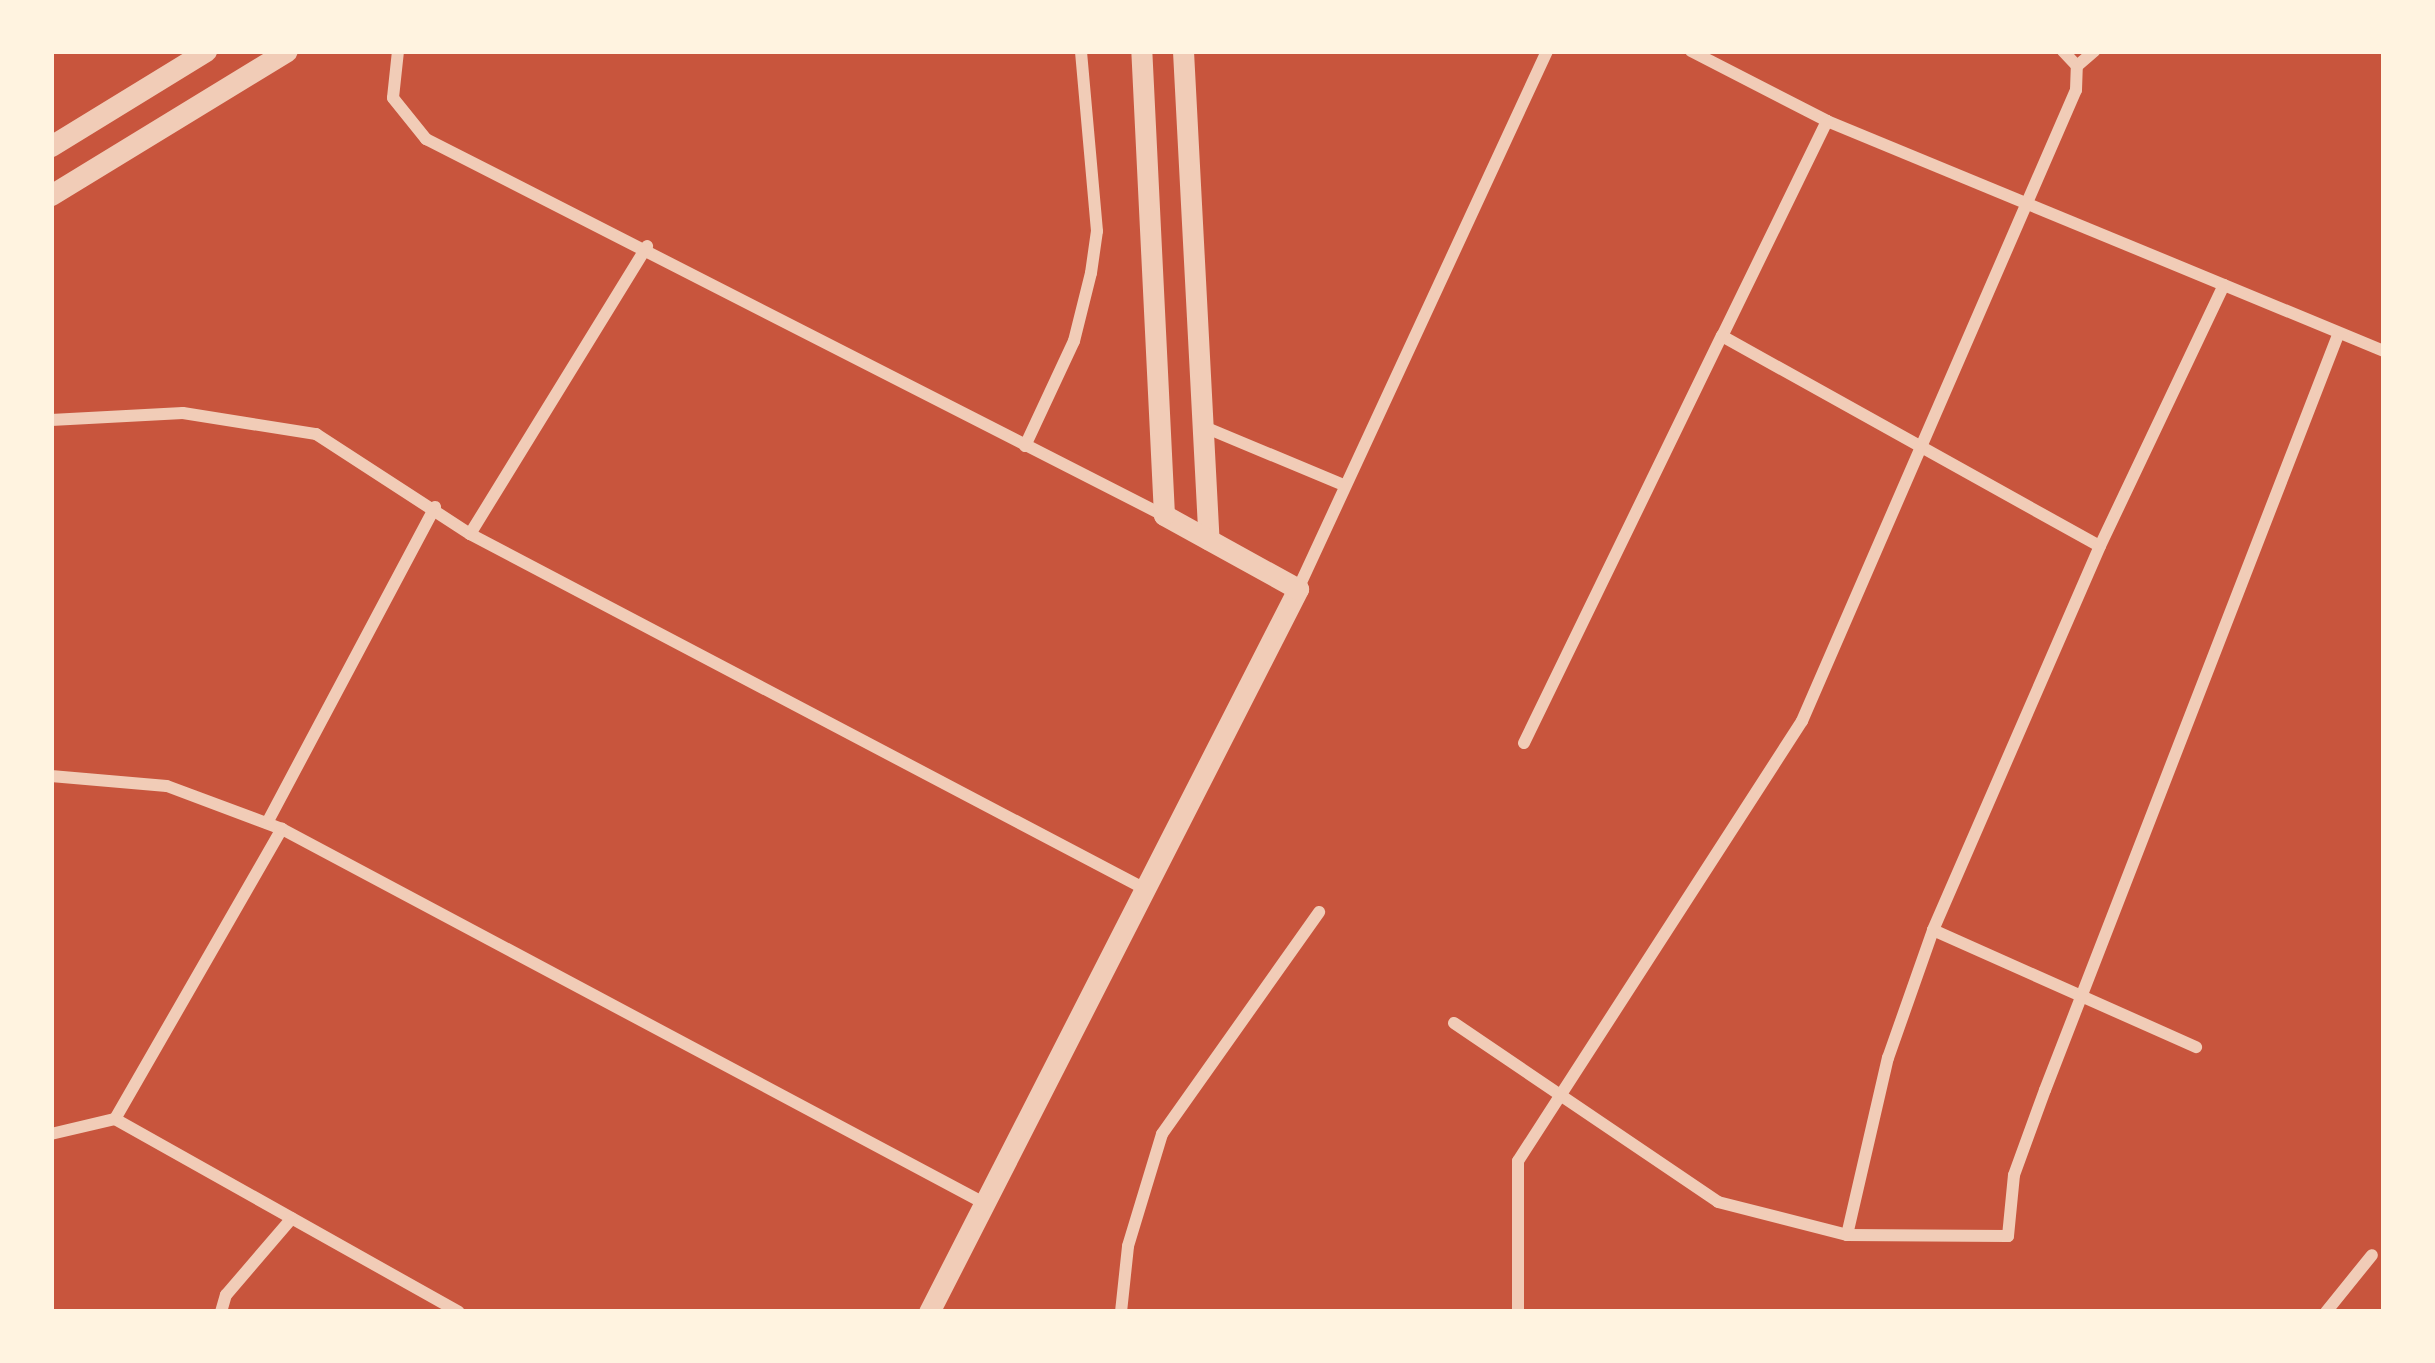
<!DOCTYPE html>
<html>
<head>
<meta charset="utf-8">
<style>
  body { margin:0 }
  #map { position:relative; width:2435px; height:1363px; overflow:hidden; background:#c8553d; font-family:Rubik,sans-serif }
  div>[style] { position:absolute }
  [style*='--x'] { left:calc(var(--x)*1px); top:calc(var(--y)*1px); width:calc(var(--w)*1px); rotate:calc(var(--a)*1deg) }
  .minor>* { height:12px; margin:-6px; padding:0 6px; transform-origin:6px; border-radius:6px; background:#f1ccb7 }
  .tertiary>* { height:21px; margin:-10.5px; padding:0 10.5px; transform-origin:10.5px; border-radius:10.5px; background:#f1ccb7 }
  span { translate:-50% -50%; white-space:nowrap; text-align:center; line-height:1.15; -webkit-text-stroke:9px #fff3e0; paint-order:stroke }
  .frame { position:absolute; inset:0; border:54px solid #fff3e0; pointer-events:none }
</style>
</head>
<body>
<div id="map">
  <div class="minor">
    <i style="--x:398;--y:51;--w:47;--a:96.1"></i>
    <i style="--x:393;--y:98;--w:53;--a:51.2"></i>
    <i style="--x:426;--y:139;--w:827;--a:27.03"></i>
    <i style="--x:1691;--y:51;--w:153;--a:27.2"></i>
    <i style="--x:1827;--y:121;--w:603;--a:22.44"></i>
    <i style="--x:2077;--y:66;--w:23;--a:-41"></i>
    <i style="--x:1827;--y:121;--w:239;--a:116"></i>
    <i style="--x:1722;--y:336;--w:432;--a:29.1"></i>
    <i style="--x:51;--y:420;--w:132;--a:-3"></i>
    <i style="--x:183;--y:413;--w:135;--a:9"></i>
    <i style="--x:316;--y:434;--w:184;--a:33"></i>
    <i style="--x:470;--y:534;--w:763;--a:27.74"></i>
    <i style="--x:1202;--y:426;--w:154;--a:22.6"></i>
    <i style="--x:1025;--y:446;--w:116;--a:-65"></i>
    <i style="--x:1074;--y:341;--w:70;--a:-76"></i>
    <i style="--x:1091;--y:273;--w:42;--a:-81.9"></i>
    <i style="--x:1097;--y:231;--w:181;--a:-95.1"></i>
    <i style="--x:470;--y:534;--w:338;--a:-58.4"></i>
    <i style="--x:1298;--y:589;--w:593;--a:-65.16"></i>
    <i style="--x:1524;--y:743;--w:453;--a:-64.1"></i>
    <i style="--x:51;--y:776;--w:116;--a:4.9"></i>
    <i style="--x:167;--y:786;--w:123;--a:20.5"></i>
    <i style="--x:282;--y:829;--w:795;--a:28.05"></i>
    <i style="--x:267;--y:823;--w:358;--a:-62"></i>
    <i style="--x:1933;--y:930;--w:288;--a:24"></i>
    <i style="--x:1454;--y:1023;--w:319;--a:34.1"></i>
    <i style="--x:1718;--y:1202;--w:133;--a:14.3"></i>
    <i style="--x:1847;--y:1235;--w:161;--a:0.4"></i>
    <i style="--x:2008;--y:1236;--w:61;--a:-84.4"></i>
    <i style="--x:2014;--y:1175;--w:90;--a:-70"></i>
    <i style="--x:2045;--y:1090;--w:810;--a:-68.79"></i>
    <i style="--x:115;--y:1119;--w:335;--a:-60.1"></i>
    <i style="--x:51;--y:1134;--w:66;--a:-13.2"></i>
    <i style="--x:115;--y:1119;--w:394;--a:29.3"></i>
    <i style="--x:1847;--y:1235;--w:182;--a:-77"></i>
    <i style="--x:1888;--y:1058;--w:136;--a:-70.6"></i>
    <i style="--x:1933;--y:930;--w:419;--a:-66.5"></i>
    <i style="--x:2100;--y:546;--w:289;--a:-64.6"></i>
    <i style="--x:221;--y:1312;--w:18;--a:-74"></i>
    <i style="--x:226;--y:1295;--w:101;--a:-49.4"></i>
    <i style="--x:1121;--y:1312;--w:66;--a:-83.9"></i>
    <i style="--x:1128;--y:1246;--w:117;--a:-73.1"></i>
    <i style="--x:1162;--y:1134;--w:272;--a:-54.7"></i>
    <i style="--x:1518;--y:1312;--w:151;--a:-90"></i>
    <i style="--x:1518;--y:1161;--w:524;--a:-57.16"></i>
    <i style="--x:1802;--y:721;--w:688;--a:-66.53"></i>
    <i style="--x:2076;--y:90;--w:24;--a:-88"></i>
    <i style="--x:2077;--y:66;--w:21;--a:-133"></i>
    <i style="--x:2326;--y:1312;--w:73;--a:-51.1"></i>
  </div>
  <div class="tertiary">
    <i style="--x:1183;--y:51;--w:489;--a:87"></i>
    <i style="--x:51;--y:146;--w:182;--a:-31.5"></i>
    <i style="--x:51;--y:195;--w:276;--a:-31.4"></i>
    <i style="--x:929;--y:1312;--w:812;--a:-62.96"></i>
    <i style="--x:1298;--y:589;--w:153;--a:-151.1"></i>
    <i style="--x:1164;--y:515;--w:465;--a:-92.8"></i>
  </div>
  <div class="frame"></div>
</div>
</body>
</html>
